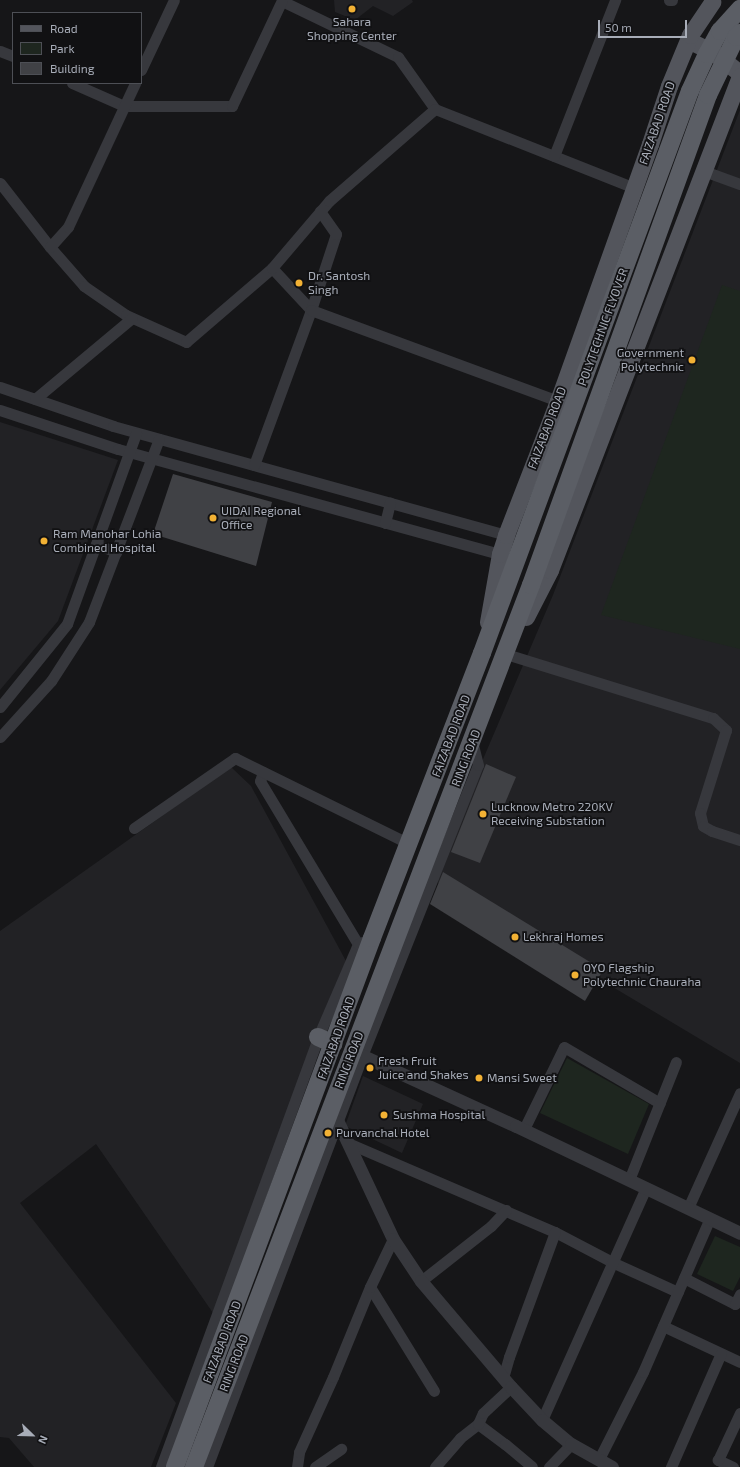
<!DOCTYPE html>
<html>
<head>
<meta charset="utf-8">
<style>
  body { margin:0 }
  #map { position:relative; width:740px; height:1467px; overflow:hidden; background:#161618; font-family:"Exo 2",sans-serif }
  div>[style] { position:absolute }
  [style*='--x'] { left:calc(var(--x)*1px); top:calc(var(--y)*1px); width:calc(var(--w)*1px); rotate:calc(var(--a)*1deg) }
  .built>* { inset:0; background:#222225 }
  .green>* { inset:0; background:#1e261f }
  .building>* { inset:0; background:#404145 }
  .minor>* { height:11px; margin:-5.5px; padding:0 5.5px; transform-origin:5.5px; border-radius:5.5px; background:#37383d }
  .tertiary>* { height:13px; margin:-6.5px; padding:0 6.5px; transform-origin:6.5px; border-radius:6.5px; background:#37383d }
  .primary>* { height:17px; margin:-8.5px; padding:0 8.5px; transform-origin:8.5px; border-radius:8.5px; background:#53555c }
  .trunk>* { height:18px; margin:-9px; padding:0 9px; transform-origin:9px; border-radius:9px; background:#5b5e65 }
  .trunk-bridge>* { height:18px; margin:-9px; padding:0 9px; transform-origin:9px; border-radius:9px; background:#5b5e65 }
  .dots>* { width:11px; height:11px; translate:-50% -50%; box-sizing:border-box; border:2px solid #111113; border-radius:50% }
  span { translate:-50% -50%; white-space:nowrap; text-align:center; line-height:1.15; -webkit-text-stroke:3.5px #111113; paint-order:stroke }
  .poi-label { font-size:12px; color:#a8adb8 }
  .left { translate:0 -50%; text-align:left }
  .right { translate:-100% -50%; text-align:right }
  .street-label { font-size:12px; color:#a8adb8 }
  .legend { position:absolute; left:12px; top:12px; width:130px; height:72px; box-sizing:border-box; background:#111113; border:1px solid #4d4f55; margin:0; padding:5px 7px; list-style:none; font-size:12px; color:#a8adb8 }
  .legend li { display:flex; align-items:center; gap:8px; height:20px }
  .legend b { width:20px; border:1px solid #4d4f55 }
  .north { position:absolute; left:12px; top:1415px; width:40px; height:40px; -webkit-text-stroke:3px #111113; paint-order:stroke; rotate:113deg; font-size:11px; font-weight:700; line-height:16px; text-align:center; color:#a8adb8 }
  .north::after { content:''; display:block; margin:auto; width:14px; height:18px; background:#a8adb8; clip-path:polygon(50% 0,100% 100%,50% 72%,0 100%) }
  .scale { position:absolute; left:598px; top:20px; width:89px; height:18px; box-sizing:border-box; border:2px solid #a8adb8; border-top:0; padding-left:5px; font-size:12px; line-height:14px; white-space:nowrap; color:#a8adb8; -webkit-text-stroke:3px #111113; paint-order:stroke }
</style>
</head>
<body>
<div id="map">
  <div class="built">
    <i style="clip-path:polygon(334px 0,412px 0,413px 2px,393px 16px,373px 6px,355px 20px,335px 12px)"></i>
    <i style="clip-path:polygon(740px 110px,740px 1063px,432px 879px,553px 595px)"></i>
    <i style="clip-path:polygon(0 422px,118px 460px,58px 621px,0 690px)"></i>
    <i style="clip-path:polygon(231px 767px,251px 786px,346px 961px,213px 1313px,96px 1144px,20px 1203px,176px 1403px,151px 1467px,34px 1467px,9px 1438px,0 1437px,0 931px)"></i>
    <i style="clip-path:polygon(363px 1076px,423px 1104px,402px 1153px,345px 1126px)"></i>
  </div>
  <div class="green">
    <i style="clip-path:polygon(722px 285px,740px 291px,740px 649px,601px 615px)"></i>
    <i style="clip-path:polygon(567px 1058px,649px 1104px,628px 1154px,540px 1113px)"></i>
    <i style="clip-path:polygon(715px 1236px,740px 1247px,740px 1277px,733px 1291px,697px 1274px)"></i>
  </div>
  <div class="building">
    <i style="clip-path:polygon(173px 474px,272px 502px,256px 566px,153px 534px)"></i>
    <i style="clip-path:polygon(486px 764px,516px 777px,480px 863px,451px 852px)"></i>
    <i style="clip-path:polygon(443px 872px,603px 970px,585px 1001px,430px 904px)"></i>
  </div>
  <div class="minor">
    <i style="--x:669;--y:0;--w:3;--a:0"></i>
    <i style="--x:282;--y:1;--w:129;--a:25.8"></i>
    <i style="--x:398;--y:57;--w:64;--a:54.6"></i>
    <i style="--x:435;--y:109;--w:215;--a:21.6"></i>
    <i style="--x:0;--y:51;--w:14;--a:21"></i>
    <i style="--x:141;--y:70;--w:77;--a:-64.8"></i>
    <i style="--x:72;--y:83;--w:57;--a:23.9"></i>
    <i style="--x:124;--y:106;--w:108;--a:0"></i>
    <i style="--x:232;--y:106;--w:117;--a:-64.7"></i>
    <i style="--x:554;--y:156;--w:168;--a:-68.6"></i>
    <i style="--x:704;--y:171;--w:38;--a:20"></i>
    <i style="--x:0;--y:183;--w:81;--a:52"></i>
    <i style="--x:50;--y:247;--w:52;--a:48.9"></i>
    <i style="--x:84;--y:286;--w:51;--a:34.6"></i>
    <i style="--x:126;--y:315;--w:66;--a:24.2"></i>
    <i style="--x:186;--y:342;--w:113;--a:-40.7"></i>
    <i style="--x:272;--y:268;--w:57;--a:47.1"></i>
    <i style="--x:311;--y:310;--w:80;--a:-71.8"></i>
    <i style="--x:336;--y:234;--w:28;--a:-125"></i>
    <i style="--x:50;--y:247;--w:27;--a:-48"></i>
    <i style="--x:68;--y:227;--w:159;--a:-65"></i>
    <i style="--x:272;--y:268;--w:88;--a:-49.6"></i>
    <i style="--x:329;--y:201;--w:140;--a:-41"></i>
    <i style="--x:0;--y:387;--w:120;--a:19"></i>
    <i style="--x:113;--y:426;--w:408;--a:15.5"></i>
    <i style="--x:35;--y:399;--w:126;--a:-39.9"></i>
    <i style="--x:0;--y:410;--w:124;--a:18.3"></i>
    <i style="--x:118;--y:449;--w:396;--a:15.4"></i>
    <i style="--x:254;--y:465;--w:165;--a:-69.8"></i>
    <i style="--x:311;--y:310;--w:263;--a:20.2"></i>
    <i style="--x:385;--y:523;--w:21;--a:-76"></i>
    <i style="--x:96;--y:544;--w:22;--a:22"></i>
    <i style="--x:506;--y:654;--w:217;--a:17.2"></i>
    <i style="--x:713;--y:718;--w:18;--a:43"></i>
    <i style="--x:726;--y:730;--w:87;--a:107.4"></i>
    <i style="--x:700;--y:813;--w:13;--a:77"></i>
    <i style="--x:703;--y:826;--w:10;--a:29"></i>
    <i style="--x:712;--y:831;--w:29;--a:18"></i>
    <i style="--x:0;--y:707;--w:107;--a:-51.1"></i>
    <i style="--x:67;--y:624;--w:203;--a:-70.1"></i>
    <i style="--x:0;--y:737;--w:76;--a:-47.7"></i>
    <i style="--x:51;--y:681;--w:70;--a:-57.2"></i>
    <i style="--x:89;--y:622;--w:196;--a:-69.1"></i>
    <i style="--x:263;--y:772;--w:9;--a:108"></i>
    <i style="--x:260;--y:781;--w:190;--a:59"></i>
    <i style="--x:134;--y:828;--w:123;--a:-34.7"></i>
    <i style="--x:235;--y:758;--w:195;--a:26.2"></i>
    <i style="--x:524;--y:1129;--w:91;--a:-64"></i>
    <i style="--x:564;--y:1047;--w:111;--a:30.3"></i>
    <i style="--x:348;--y:1143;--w:225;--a:23.3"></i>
    <i style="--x:555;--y:1232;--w:67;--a:27.7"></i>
    <i style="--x:614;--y:1263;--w:70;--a:24.4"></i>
    <i style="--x:629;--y:1180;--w:127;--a:-68.3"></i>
    <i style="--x:688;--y:1208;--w:126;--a:-65.7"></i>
    <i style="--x:684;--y:1278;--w:57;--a:27"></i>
    <i style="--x:735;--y:1304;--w:11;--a:-63"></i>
    <i style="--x:421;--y:1281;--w:89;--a:-38.2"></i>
    <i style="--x:491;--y:1226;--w:22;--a:-47"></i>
    <i style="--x:370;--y:1287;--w:122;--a:58.4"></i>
    <i style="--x:663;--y:1326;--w:85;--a:25.1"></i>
    <i style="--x:503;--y:1378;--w:22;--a:-74"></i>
    <i style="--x:509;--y:1357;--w:133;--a:-69.8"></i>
    <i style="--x:542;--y:1420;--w:254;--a:-65.9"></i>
    <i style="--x:478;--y:1424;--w:34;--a:37"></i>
    <i style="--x:505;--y:1444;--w:35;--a:40"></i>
    <i style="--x:599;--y:1459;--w:97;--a:-63.2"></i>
    <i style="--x:643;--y:1372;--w:168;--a:-66.5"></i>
    <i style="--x:161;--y:1467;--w:458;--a:-69.9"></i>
    <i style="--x:318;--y:1037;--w:101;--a:-66.7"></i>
    <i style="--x:358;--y:944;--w:15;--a:-23"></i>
    <i style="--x:207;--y:1467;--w:439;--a:-69.3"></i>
    <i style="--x:362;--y:1056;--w:313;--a:-68.3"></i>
    <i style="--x:478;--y:765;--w:25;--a:-104"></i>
    <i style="--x:297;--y:1467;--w:15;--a:-82"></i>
    <i style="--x:299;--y:1452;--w:82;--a:-65.6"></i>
    <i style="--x:333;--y:1377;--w:97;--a:-67.7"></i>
    <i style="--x:370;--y:1287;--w:53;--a:-64.4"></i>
    <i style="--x:315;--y:1467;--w:32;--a:-35"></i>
    <i style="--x:435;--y:1467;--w:38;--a:-49"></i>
    <i style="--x:460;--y:1438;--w:23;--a:-38"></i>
    <i style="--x:478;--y:1424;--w:12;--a:-66"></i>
    <i style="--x:483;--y:1413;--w:38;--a:-43"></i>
    <i style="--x:549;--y:1467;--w:32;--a:-46"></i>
    <i style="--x:671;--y:1467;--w:124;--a:-66.3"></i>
    <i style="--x:733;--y:1467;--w:17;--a:-155"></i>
    <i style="--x:718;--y:1460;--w:52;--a:-64.9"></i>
  </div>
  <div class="tertiary">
    <i style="--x:352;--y:1051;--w:180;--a:24.6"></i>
    <i style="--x:516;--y:1126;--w:248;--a:25.5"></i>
    <i style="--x:338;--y:1122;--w:129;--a:64.8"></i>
    <i style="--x:393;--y:1239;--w:50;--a:56.3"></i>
    <i style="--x:421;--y:1281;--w:139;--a:49.7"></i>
    <i style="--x:511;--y:1387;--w:45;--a:46.8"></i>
    <i style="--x:542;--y:1420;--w:38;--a:40"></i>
    <i style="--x:571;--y:1444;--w:47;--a:29.3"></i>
  </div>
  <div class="primary">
    <i style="--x:688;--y:40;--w:28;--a:26"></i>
    <i style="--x:713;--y:52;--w:34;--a:38"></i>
    <i style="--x:526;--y:617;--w:53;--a:-62.9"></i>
    <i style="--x:550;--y:570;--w:529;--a:-68.96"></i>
    <i style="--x:488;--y:622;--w:69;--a:-80"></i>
    <i style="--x:500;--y:554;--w:20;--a:-72"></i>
    <i style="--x:506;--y:535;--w:144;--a:-68.8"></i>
    <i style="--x:558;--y:401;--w:273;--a:-70.3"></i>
    <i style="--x:650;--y:144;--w:61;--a:-71.9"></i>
    <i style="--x:669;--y:86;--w:55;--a:-67.6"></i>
    <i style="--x:690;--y:35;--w:40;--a:-56"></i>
  </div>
  <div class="trunk">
    <i style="--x:318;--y:1037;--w:17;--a:24"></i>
    <i style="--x:175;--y:1467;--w:564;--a:-69.57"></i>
    <i style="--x:372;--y:938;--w:305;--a:-68.9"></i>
    <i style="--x:482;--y:653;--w:599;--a:-69.69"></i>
    <i style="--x:690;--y:91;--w:41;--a:-65.3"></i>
    <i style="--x:194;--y:1467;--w:944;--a:-69.09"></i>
  </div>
  <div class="trunk-bridge">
    <i style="--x:707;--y:54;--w:26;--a:-61"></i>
    <i style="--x:720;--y:31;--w:30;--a:-48"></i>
    <i style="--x:531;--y:585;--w:521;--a:-70.14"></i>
    <i style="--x:708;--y:95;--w:64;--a:-64.2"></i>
    <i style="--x:736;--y:37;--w:6;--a:-45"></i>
  </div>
  <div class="dots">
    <i style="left:352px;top:9px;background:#f2b134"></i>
    <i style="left:299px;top:283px;background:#f2b134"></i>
    <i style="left:692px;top:360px;background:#f2b134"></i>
    <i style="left:213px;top:518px;background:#f2b134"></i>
    <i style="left:44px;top:541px;background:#f2b134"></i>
    <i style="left:483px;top:814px;background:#f2b134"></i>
    <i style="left:515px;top:937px;background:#f2b134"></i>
    <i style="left:575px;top:975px;background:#f2b134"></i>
    <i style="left:370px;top:1068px;background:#f2b134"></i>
    <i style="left:479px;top:1078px;background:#f2b134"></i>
    <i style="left:384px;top:1115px;background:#f2b134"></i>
    <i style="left:328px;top:1133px;background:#f2b134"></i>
  </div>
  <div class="poi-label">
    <span style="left:352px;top:29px">Sahara<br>Shopping Center</span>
    <span class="left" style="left:308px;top:283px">Dr. Santosh<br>Singh</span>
    <span class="right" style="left:684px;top:360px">Government<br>Polytechnic</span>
    <span class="left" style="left:221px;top:518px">UIDAI Regional<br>Office</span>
    <span class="left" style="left:53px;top:541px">Ram Manohar Lohia<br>Combined Hospital</span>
    <span class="left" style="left:491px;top:814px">Lucknow Metro 220KV<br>Receiving Substation</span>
    <span class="left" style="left:523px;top:937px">Lekhraj Homes</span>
    <span class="left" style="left:583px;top:975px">OYO Flagship<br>Polytechnic Chauraha</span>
    <span class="left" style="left:378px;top:1068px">Fresh Fruit<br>Juice and Shakes</span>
    <span class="left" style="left:487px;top:1078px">Mansi Sweet</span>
    <span class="left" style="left:393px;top:1115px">Sushma Hospital</span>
    <span class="left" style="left:336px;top:1133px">Purvanchal Hotel</span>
  </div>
  <div class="street-label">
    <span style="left:657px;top:123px;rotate:-71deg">FAIZABAD ROAD</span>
    <span style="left:603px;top:327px;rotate:-70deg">POLYTECHNIC FLYOVER</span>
    <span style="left:547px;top:428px;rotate:-69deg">FAIZABAD ROAD</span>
    <span style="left:451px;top:736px;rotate:-69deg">FAIZABAD ROAD</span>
    <span style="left:466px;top:758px;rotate:-69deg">RING ROAD</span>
    <span style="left:336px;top:1038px;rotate:-70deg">FAIZABAD ROAD</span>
    <span style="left:349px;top:1060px;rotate:-69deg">RING ROAD</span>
    <span style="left:222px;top:1342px;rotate:-69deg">FAIZABAD ROAD</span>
    <span style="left:234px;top:1363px;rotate:-69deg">RING ROAD</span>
  </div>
  <ul class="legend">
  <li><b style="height:5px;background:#53555c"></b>Road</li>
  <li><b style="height:11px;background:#1e261f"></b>Park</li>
  <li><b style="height:11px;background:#404145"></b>Building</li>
  </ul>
  <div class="north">N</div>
  <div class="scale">50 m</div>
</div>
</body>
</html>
